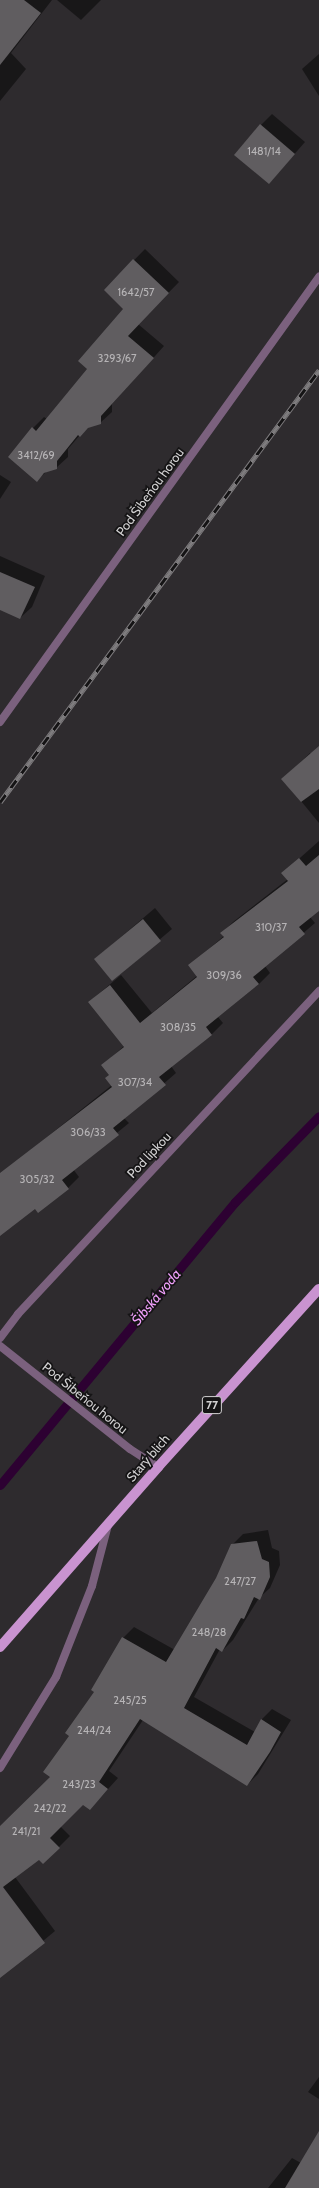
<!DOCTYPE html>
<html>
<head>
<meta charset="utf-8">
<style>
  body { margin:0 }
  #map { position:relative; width:319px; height:2188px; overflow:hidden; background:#2e2b2e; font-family:Cabin,sans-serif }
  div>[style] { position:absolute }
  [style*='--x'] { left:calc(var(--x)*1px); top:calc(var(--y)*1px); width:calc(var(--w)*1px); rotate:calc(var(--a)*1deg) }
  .shadow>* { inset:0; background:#0007 }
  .stream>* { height:9px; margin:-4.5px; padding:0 4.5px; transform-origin:4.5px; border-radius:4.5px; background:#2d0132 }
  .building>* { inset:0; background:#605d60 }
  .lane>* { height:8px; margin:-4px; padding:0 4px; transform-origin:4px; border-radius:4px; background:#7b617e }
  .street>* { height:8px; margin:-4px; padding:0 4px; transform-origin:4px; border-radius:4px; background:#7b617e }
  .primary>* { height:10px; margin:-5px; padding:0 5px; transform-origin:5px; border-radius:5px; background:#c993d0 }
  .rail>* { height:4.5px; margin-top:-2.25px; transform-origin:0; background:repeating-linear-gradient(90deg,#151415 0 9px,#7e7c7e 0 18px); box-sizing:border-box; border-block:1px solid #7e7c7e }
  span { translate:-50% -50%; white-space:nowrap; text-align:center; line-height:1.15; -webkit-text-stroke:3.5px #151415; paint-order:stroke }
  .number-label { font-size:11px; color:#b6b4b6 }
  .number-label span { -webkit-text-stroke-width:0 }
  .shield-label span { padding:1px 3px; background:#151415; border:1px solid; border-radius:3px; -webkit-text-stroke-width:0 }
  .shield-label { font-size:12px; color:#d2d1d2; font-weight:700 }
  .street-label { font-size:13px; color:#d2d1d2 }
  .water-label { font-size:14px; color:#f1a0fc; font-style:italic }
</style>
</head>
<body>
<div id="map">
  <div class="shadow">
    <i style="clip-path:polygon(0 0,52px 0,11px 53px,26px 69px,0 101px)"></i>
    <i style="clip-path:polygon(57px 0,101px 0,81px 20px)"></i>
    <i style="clip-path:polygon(319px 54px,319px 96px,302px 69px)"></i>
    <i style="clip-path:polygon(272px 114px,305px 142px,269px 183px,261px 125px)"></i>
    <i style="clip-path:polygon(145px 249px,179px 282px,138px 324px,164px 346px,112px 404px,112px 412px,100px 423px,89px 427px,80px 435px,68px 449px,68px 457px,56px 468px,46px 472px,37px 480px,33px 428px,44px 417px,47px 419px,88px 369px,125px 309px,105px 290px)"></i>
    <i style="clip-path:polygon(0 475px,11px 482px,0 499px)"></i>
    <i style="clip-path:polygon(0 556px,45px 576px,32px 607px,20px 618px,0 609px)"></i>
    <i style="clip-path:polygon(310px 753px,319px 763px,319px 823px,283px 779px)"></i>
    <i style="clip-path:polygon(319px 841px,319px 910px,310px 917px,315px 923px,265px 966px,270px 973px,259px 984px,218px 1017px,223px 1023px,212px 1034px,171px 1066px,176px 1073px,124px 1118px,129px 1123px,73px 1169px,79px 1177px,68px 1188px,35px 1208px,0 1235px,0 1179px,7px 1169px,112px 1085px,110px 1075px,103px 1065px,124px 1046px,89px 1002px,121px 975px,152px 1013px,198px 975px,190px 965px,224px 936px,222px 933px,233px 922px,288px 879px,283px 873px)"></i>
    <i style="clip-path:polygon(155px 908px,172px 929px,112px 980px,95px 959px)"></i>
    <i style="clip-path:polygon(268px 1530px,272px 1548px,279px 1551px,280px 1565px,270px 1588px,259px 1598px,233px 1640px,222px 1651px,220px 1649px,194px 1697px,255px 1732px,261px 1720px,272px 1709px,291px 1720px,258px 1774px,247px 1785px,143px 1720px,109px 1771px,118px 1778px,90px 1809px,83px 1804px,60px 1826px,70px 1836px,43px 1863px,39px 1859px,15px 1877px,55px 1931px,7px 1971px,0 1960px,0 1834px,52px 1777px,123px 1638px,134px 1627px,175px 1650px,217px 1578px,232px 1545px,243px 1534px)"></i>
    <i style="clip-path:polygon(319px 2077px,319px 2099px,308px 2092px)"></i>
    <i style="clip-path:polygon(319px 2132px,319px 2188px,268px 2188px,292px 2158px,301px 2163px)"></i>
  </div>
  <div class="stream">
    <i style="--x:0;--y:1485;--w:368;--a:-50.3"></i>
    <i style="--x:235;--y:1202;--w:120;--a:-45.7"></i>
  </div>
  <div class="building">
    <i style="clip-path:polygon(0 0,24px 0,41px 13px,0 65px)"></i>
    <i style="clip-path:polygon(260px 124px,295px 154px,269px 184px,234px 155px)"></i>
    <i style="clip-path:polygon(133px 259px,169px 293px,128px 336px,154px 358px,101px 416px,101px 424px,88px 428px,80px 437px,78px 435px,57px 461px,57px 469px,44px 473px,37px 482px,8px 457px,32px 427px,36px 431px,87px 369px,78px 361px,123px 309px,104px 290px)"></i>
    <i style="clip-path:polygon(0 572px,35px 587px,20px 619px,0 610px)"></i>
    <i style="clip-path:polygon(319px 746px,319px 789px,301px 802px,281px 779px)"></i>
    <i style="clip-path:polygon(319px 855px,319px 911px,299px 927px,305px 934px,253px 977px,259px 984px,206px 1027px,212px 1035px,159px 1077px,166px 1085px,113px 1128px,119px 1135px,62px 1180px,69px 1189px,38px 1213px,35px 1209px,0 1236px,0 1173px,112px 1087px,105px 1078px,109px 1075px,101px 1065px,124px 1047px,88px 1002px,110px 985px,140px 1023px,197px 977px,188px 965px,224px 937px,220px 933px,288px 881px,281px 873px,299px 858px,306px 866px)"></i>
    <i style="clip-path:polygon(143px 919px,161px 941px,112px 981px,94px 959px)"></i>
    <i style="clip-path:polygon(257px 1541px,262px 1559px,269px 1562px,270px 1577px,260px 1600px,254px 1597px,244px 1619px,241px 1618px,222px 1652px,216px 1648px,184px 1708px,247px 1745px,261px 1719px,281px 1732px,270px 1752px,247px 1786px,140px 1719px,99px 1782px,108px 1789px,90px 1810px,83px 1805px,50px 1838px,60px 1848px,43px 1864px,39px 1860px,3px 1887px,45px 1943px,0 1978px,0 1826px,50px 1777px,43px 1772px,69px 1736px,65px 1733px,94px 1692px,91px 1690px,122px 1637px,166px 1662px,216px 1578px,231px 1544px)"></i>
    <i style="clip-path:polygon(319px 2131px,319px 2188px,285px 2188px)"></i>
  </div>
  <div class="lane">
    <i style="--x:0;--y:1768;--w:107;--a:-58.4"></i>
    <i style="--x:56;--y:1677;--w:98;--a:-68.4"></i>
    <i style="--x:92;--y:1586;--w:63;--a:-75.3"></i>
  </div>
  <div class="street">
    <i style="--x:0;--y:722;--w:548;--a:-54.37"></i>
    <i style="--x:0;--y:1338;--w:30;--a:-53"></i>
    <i style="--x:18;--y:1314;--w:442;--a:-47"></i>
    <i style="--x:0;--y:1346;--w:166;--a:38.4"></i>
    <i style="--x:130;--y:1449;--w:33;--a:33"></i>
  </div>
  <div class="primary">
    <i style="--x:0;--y:1647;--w:240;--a:-48.7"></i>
    <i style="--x:158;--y:1467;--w:240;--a:-47.9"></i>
  </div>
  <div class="rail">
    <i style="--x:0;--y:802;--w:537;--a:-53.56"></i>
  </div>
  <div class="number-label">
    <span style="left:264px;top:151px">1481/14</span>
    <span style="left:136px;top:292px">1642/57</span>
    <span style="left:117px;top:358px">3293/67</span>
    <span style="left:36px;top:455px">3412/69</span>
    <span style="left:271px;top:927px">310/37</span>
    <span style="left:224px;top:975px">309/36</span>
    <span style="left:178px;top:1027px">308/35</span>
    <span style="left:135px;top:1082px">307/34</span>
    <span style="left:88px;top:1132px">306/33</span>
    <span style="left:37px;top:1179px">305/32</span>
    <span style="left:240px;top:1581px">247/27</span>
    <span style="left:209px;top:1632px">248/28</span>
    <span style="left:130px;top:1700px">245/25</span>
    <span style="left:94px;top:1730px">244/24</span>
    <span style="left:79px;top:1784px">243/23</span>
    <span style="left:50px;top:1808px">242/22</span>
    <span style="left:26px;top:1831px">241/21</span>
  </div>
  <div class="shield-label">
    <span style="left:212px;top:1405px">77</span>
  </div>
  <div class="street-label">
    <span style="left:150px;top:492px;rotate:-54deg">Pod Šibeňou horou</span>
    <span style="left:149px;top:1155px;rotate:-47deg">Pod lipkou</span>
    <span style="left:85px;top:1398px;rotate:39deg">Pod Šibeňou horou</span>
    <span style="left:148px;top:1458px;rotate:-49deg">Starý blich</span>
  </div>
  <div class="water-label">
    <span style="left:156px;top:1297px;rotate:-50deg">Šibská voda</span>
  </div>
</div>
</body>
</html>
